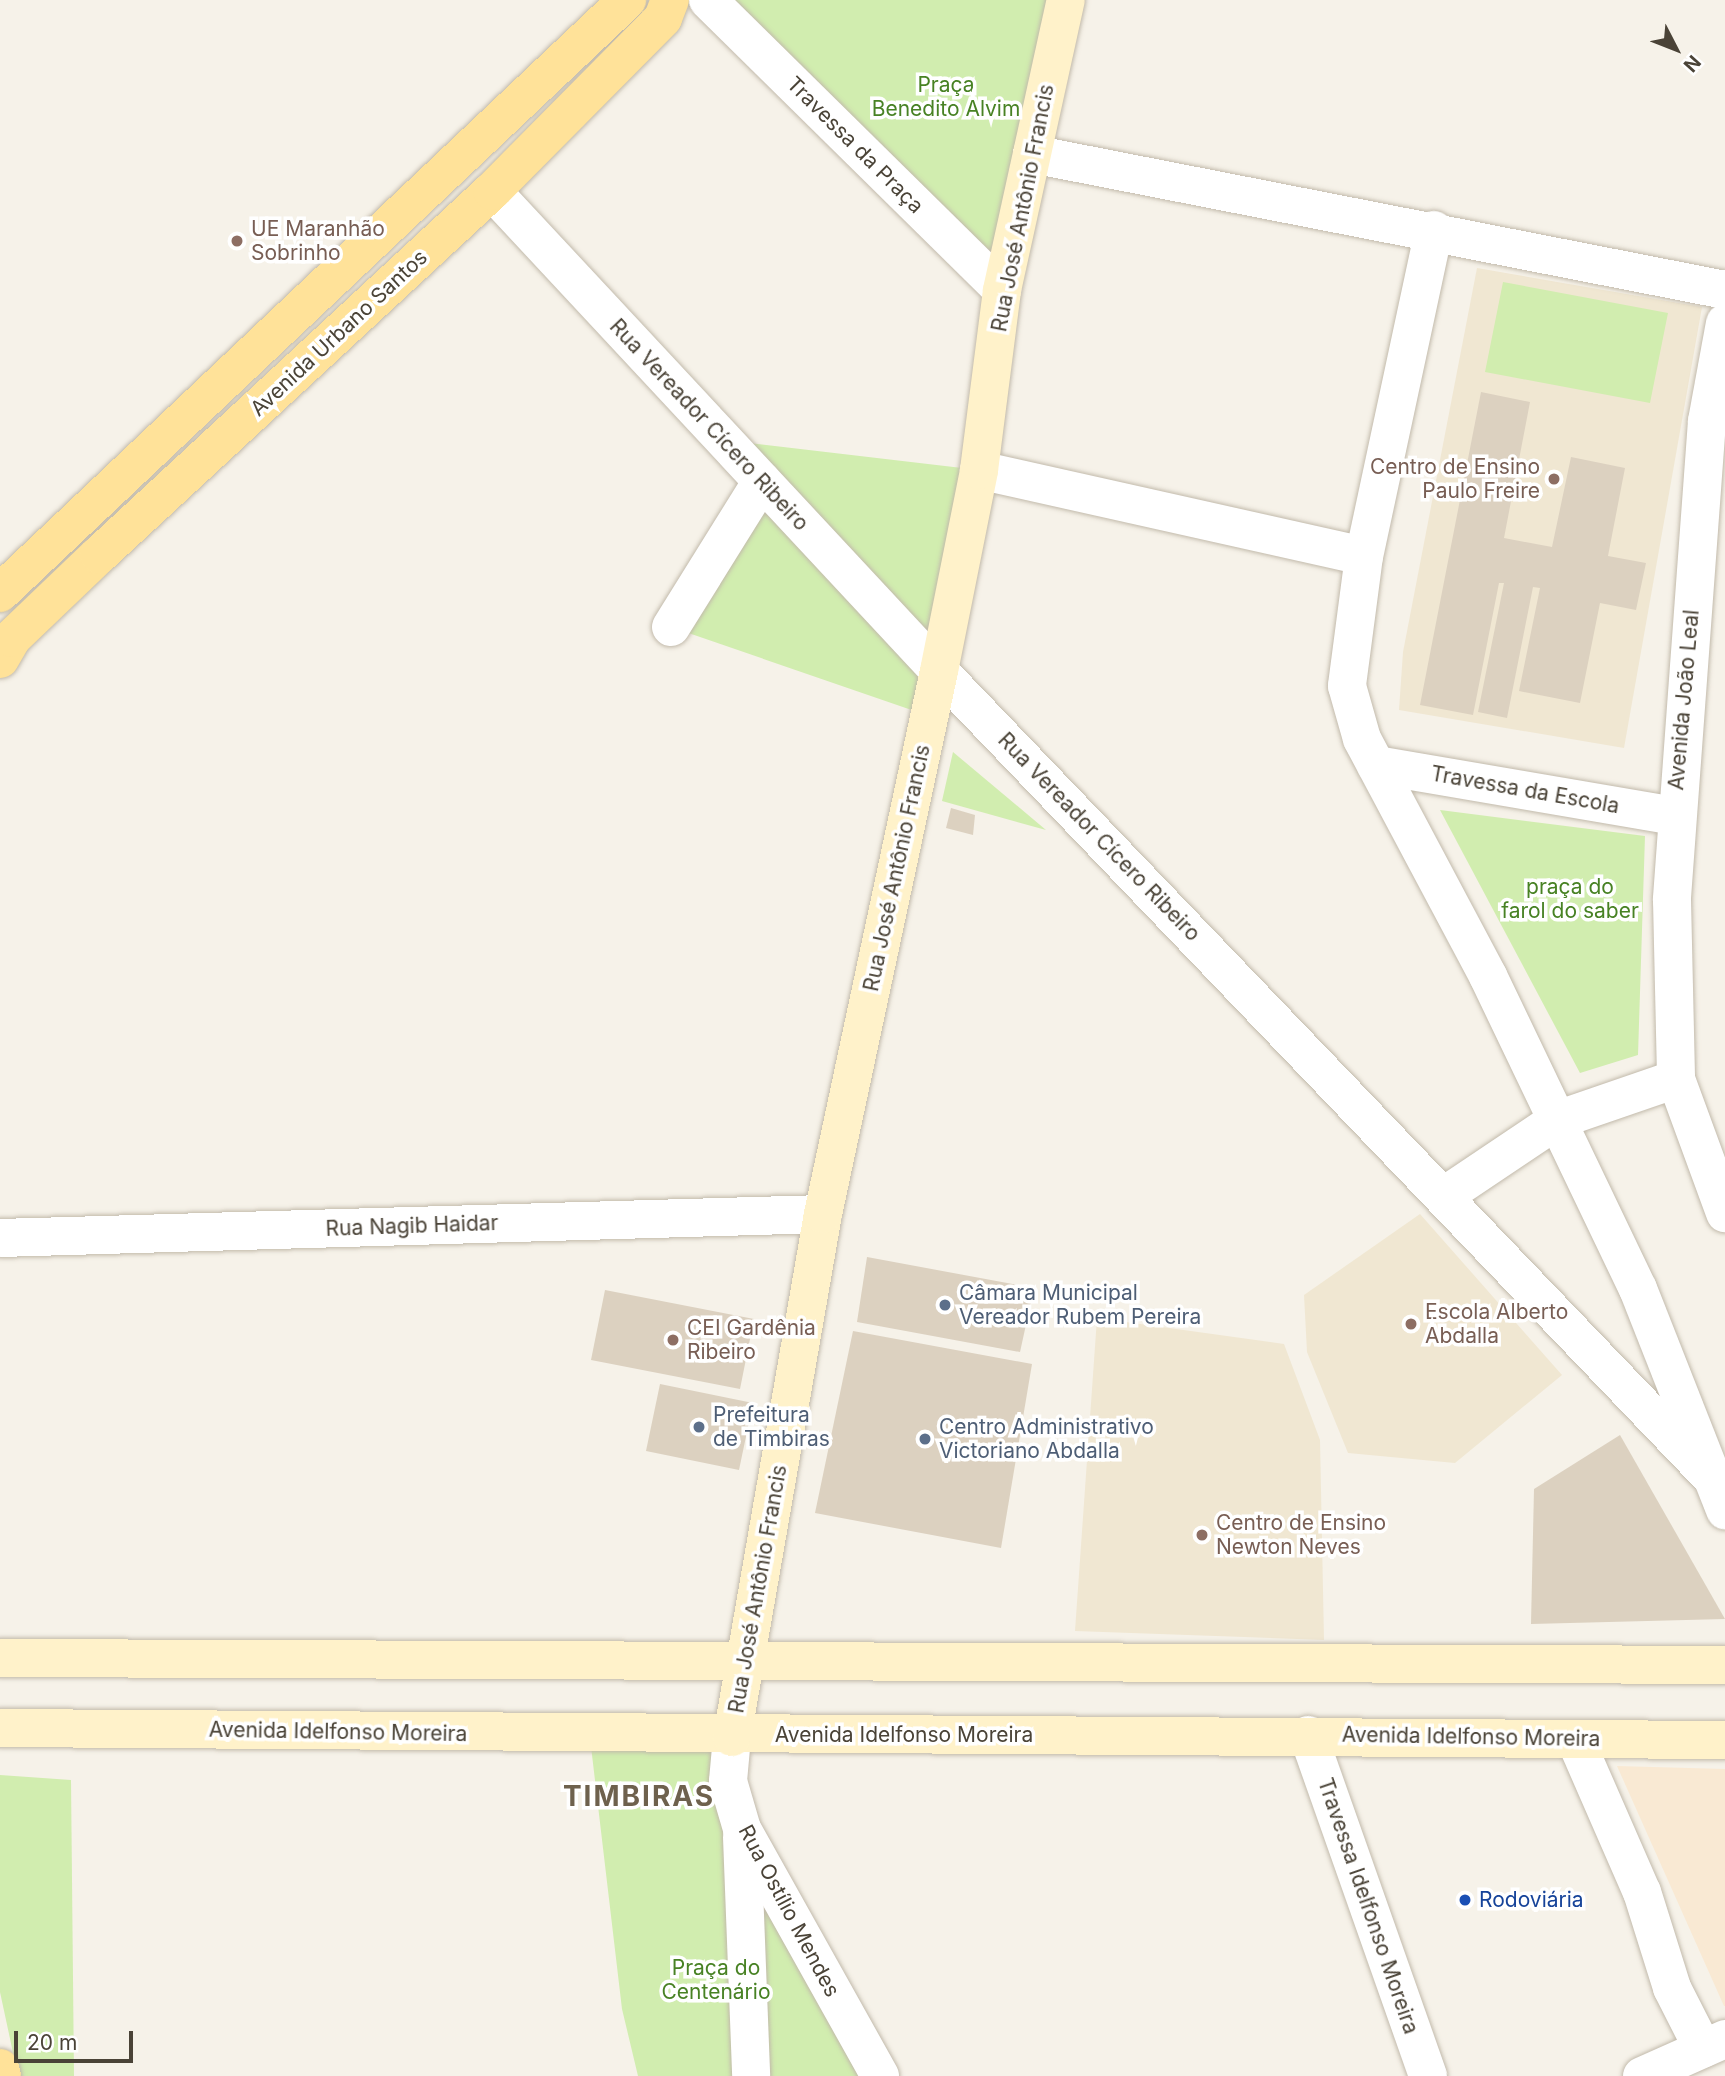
<!DOCTYPE html>
<html>
<head>
<meta charset="utf-8">
<style>
  body { margin:0 }
  #map { position:relative; width:1725px; height:2076px; overflow:hidden; background:#f6f2e9; font-family:Inter,sans-serif }
  div>[style] { position:absolute }
  [style*='--x'] { left:calc(var(--x)*1px); top:calc(var(--y)*1px); width:calc(var(--w)*1px); rotate:calc(var(--a)*1deg) }
  .commercial>* { inset:0; background:#f9e9d3 }
  .education>* { inset:0; background:#f0e7d2 }
  .green>* { inset:0; background:#d1edaf }
  .building>* { inset:0; background:#dcd1c0 }
  .roads { filter:drop-shadow(0 0 2px #c2baab) drop-shadow(0 0 2px #c2baab) }
  .street>* { height:38px; margin:-19px; padding:0 19px; transform-origin:19px; border-radius:19px; background:#fff }
  .secondary>* { height:38px; margin:-19px; padding:0 19px; transform-origin:19px; border-radius:19px; background:#fff2ca }
  .primary>* { height:38px; margin:-19px; padding:0 19px; transform-origin:19px; border-radius:19px; background:#ffe299 }
  .dots>* { width:19px; height:19px; translate:-50% -50%; box-sizing:border-box; border:4px solid #fff; border-radius:50% }
  span { translate:-50% -50%; white-space:nowrap; text-align:center; line-height:1.15; -webkit-text-stroke:7px #fff; paint-order:stroke }
  .park-label { font-size:21px; color:#488224 }
  .street-label { font-size:21px; color:#4a4337 }
  .education-label { font-size:21px; color:#785e54 }
  .left { translate:0 -50%; text-align:left }
  .right { translate:-100% -50%; text-align:right }
  .service-label { font-size:21px; color:#4e5e75 }
  .transit-label { font-size:21px; color:#164399 }
  .district-label { font-size:28px; color:#6e614d; font-weight:700; letter-spacing:2px }
  .north { position:absolute; left:1641px; top:14px; width:70px; height:70px; -webkit-text-stroke:5px #fff; paint-order:stroke; rotate:132deg; font-size:19px; font-weight:700; line-height:28px; text-align:center; color:#4a4337 }
  .north::after { content:''; display:block; margin:auto; width:24px; height:32px; background:#4a4337; clip-path:polygon(50% 0,100% 100%,50% 72%,0 100%) }
  .scale { position:absolute; left:14px; top:2031px; width:119px; height:32px; box-sizing:border-box; border:4px solid #4a4337; border-top:0; padding-left:9px; font-size:21px; line-height:24px; white-space:nowrap; color:#4a4337; -webkit-text-stroke:5px #fff; paint-order:stroke }
</style>
</head>
<body>
<div id="map">
  <div class="commercial">
    <i style="clip-path:polygon(1617px 1766px,1725px 1769px,1725px 2006px,1724px 2006px)"></i>
  </div>
  <div class="education">
    <i style="clip-path:polygon(1477px 268px,1702px 307px,1624px 748px,1399px 710px,1403px 652px)"></i>
    <i style="clip-path:polygon(1420px 1214px,1562px 1375px,1455px 1463px,1348px 1453px,1307px 1352px,1304px 1295px)"></i>
    <i style="clip-path:polygon(1097px 1318px,1284px 1344px,1320px 1440px,1324px 1640px,1075px 1631px)"></i>
  </div>
  <div class="green">
    <i style="clip-path:polygon(708px 0,1066px 0,1002px 290px)"></i>
    <i style="clip-path:polygon(1503px 282px,1668px 313px,1650px 403px,1485px 372px)"></i>
    <i style="clip-path:polygon(724px 440px,979px 470px,929px 716px,671px 627px,762px 481px)"></i>
    <i style="clip-path:polygon(953px 752px,1046px 830px,942px 801px)"></i>
    <i style="clip-path:polygon(1440px 810px,1645px 836px,1638px 1055px,1580px 1073px)"></i>
    <i style="clip-path:polygon(590px 1738px,732px 1741px,737px 1829px,885px 2076px,638px 2076px,622px 2009px)"></i>
    <i style="clip-path:polygon(0 1775px,71px 1780px,74px 2076px,18px 2076px,0 1992px)"></i>
  </div>
  <div class="building">
    <i style="clip-path:polygon(1481px 392px,1530px 402px,1504px 538px,1552px 547px,1571px 457px,1625px 468px,1608px 556px,1646px 563px,1636px 610px,1600px 603px,1580px 703px,1519px 691px,1540px 588px,1533px 587px,1507px 718px,1478px 712px,1504px 583px,1499px 583px,1473px 715px,1420px 705px)"></i>
    <i style="clip-path:polygon(951px 808px,975px 815px,973px 835px,946px 828px)"></i>
    <i style="clip-path:polygon(867px 1257px,1034px 1288px,1020px 1352px,857px 1322px)"></i>
    <i style="clip-path:polygon(605px 1290px,754px 1319px,740px 1389px,591px 1360px)"></i>
    <i style="clip-path:polygon(853px 1331px,1032px 1364px,1001px 1548px,815px 1513px)"></i>
    <i style="clip-path:polygon(660px 1384px,753px 1403px,739px 1470px,646px 1451px)"></i>
    <i style="clip-path:polygon(1620px 1435px,1725px 1619px,1531px 1624px,1534px 1489px)"></i>
  </div>
  <div class="roads">
    <div class="street">
      <i style="--x:708;--y:0;--w:413;--a:44.6"></i>
      <i style="--x:1032;--y:154;--w:706;--a:11.1"></i>
      <i style="--x:492;--y:191;--w:656;--a:47.04"></i>
      <i style="--x:939;--y:671;--w:1116;--a:46.23"></i>
      <i style="--x:1434;--y:230;--w:333;--a:102.1"></i>
      <i style="--x:1364;--y:556;--w:131;--a:97.5"></i>
      <i style="--x:1347;--y:686;--w:55;--a:74.2"></i>
      <i style="--x:1362;--y:739;--w:268;--a:62"></i>
      <i style="--x:1488;--y:976;--w:347;--a:64.4"></i>
      <i style="--x:1638;--y:1289;--w:238;--a:68.5"></i>
      <i style="--x:1725;--y:323;--w:100;--a:100.4"></i>
      <i style="--x:1707;--y:421;--w:480;--a:94.2"></i>
      <i style="--x:1672;--y:900;--w:179;--a:88.7"></i>
      <i style="--x:1676;--y:1079;--w:143;--a:69.9"></i>
      <i style="--x:979;--y:470;--w:394;--a:12.6"></i>
      <i style="--x:671;--y:627;--w:172;--a:-58.1"></i>
      <i style="--x:1376;--y:765;--w:302;--a:9.7"></i>
      <i style="--x:1444;--y:1196;--w:136;--a:-33.9"></i>
      <i style="--x:1557;--y:1120;--w:126;--a:-19"></i>
      <i style="--x:0;--y:1238;--w:823;--a:-1.67"></i>
      <i style="--x:1308;--y:1735;--w:361;--a:70.6"></i>
      <i style="--x:732;--y:1737;--w:44;--a:95.2"></i>
      <i style="--x:728;--y:1781;--w:50;--a:73.7"></i>
      <i style="--x:742;--y:1829;--w:283;--a:60.8"></i>
      <i style="--x:1575;--y:1739;--w:167;--a:66.4"></i>
      <i style="--x:1642;--y:1892;--w:101;--a:72.6"></i>
      <i style="--x:1672;--y:1988;--w:68;--a:63.1"></i>
      <i style="--x:742;--y:1837;--w:239;--a:87.8"></i>
      <i style="--x:1642;--y:2076;--w:91;--a:-24"></i>
    </div>
    <div class="secondary">
      <i style="--x:0;--y:1658;--w:1725;--a:0.23"></i>
      <i style="--x:0;--y:1728;--w:1725;--a:0.4"></i>
      <i style="--x:732;--y:1737;--w:531;--a:-80.13"></i>
      <i style="--x:823;--y:1214;--w:555;--a:-77.94"></i>
      <i style="--x:939;--y:671;--w:205;--a:-78.7"></i>
      <i style="--x:979;--y:470;--w:181;--a:-82.7"></i>
      <i style="--x:1002;--y:290;--w:297;--a:-77.6"></i>
    </div>
    <div class="primary">
      <i style="--x:0;--y:593;--w:863;--a:-43.4"></i>
      <i style="--x:0;--y:659;--w:24;--a:-60"></i>
      <i style="--x:12;--y:638;--w:120;--a:-43.7"></i>
      <i style="--x:99;--y:555;--w:536;--a:-42.81"></i>
      <i style="--x:492;--y:191;--w:243;--a:-45.3"></i>
      <i style="--x:663;--y:18;--w:19;--a:-69"></i>
      <i style="--x:0;--y:2068;--w:8;--a:76"></i>
    </div>
  </div>
  <div class="dots">
    <i style="left:237px;top:241px;background:#8d6e63"></i>
    <i style="left:1554px;top:479px;background:#8d6e63"></i>
    <i style="left:945px;top:1305px;background:#5c6f8a"></i>
    <i style="left:1411px;top:1324px;background:#8d6e63"></i>
    <i style="left:673px;top:1340px;background:#8d6e63"></i>
    <i style="left:699px;top:1427px;background:#5c6f8a"></i>
    <i style="left:925px;top:1439px;background:#5c6f8a"></i>
    <i style="left:1202px;top:1535px;background:#8d6e63"></i>
    <i style="left:1465px;top:1900px;background:#1a4fb4"></i>
  </div>
  <div class="park-label">
    <span style="left:946px;top:97px">Praça<br>Benedito Alvim</span>
    <span style="left:1570px;top:899px">praça do<br>farol do saber</span>
    <span style="left:716px;top:1980px">Praça do<br>Centenário</span>
  </div>
  <div class="street-label">
    <span style="left:855px;top:145px;rotate:45deg">Travessa da Praça</span>
    <span style="left:1023px;top:208px;rotate:-79deg">Rua José Antônio Francis</span>
    <span style="left:339px;top:333px;rotate:-43deg">Avenida Urbano Santos</span>
    <span style="left:709px;top:425px;rotate:47deg">Rua Vereador Cícero Ribeiro</span>
    <span style="left:1684px;top:700px;rotate:-85deg">Avenida João Leal</span>
    <span style="left:1525px;top:790px;rotate:10deg">Travessa da Escola</span>
    <span style="left:1099px;top:837px;rotate:46deg">Rua Vereador Cícero Ribeiro</span>
    <span style="left:897px;top:868px;rotate:-78deg">Rua José Antônio Francis</span>
    <span style="left:412px;top:1226px;rotate:-2deg">Rua Nagib Haidar</span>
    <span style="left:758px;top:1589px;rotate:-80deg">Rua José Antônio Francis</span>
    <span style="left:338px;top:1732px;rotate:1deg">Avenida Idelfonso Moreira</span>
    <span style="left:904px;top:1735px">Avenida Idelfonso Moreira</span>
    <span style="left:1471px;top:1737px;rotate:1deg">Avenida Idelfonso Moreira</span>
    <span style="left:1368px;top:1906px;rotate:71deg">Travessa Idelfonso Moreira</span>
    <span style="left:789px;top:1911px;rotate:62deg">Rua Ostílio Mendes</span>
  </div>
  <div class="education-label">
    <span class="left" style="left:251px;top:241px">UE Maranhão<br>Sobrinho</span>
    <span class="right" style="left:1540px;top:479px">Centro de Ensino<br>Paulo Freire</span>
    <span class="left" style="left:1425px;top:1324px">Escola Alberto<br>Abdalla</span>
    <span class="left" style="left:687px;top:1340px">CEI Gardênia<br>Ribeiro</span>
    <span class="left" style="left:1216px;top:1535px">Centro de Ensino<br>Newton Neves</span>
  </div>
  <div class="service-label">
    <span class="left" style="left:959px;top:1305px">Câmara Municipal<br>Vereador Rubem Pereira</span>
    <span class="left" style="left:713px;top:1427px">Prefeitura<br>de Timbiras</span>
    <span class="left" style="left:939px;top:1439px">Centro Administrativo<br>Victoriano Abdalla</span>
  </div>
  <div class="transit-label">
    <span class="left" style="left:1479px;top:1900px">Rodoviária</span>
  </div>
  <div class="district-label">
    <span style="left:639px;top:1796px">TIMBIRAS</span>
  </div>
  <div class="north">N</div>
  <div class="scale">20 m</div>
</div>
</body>
</html>
